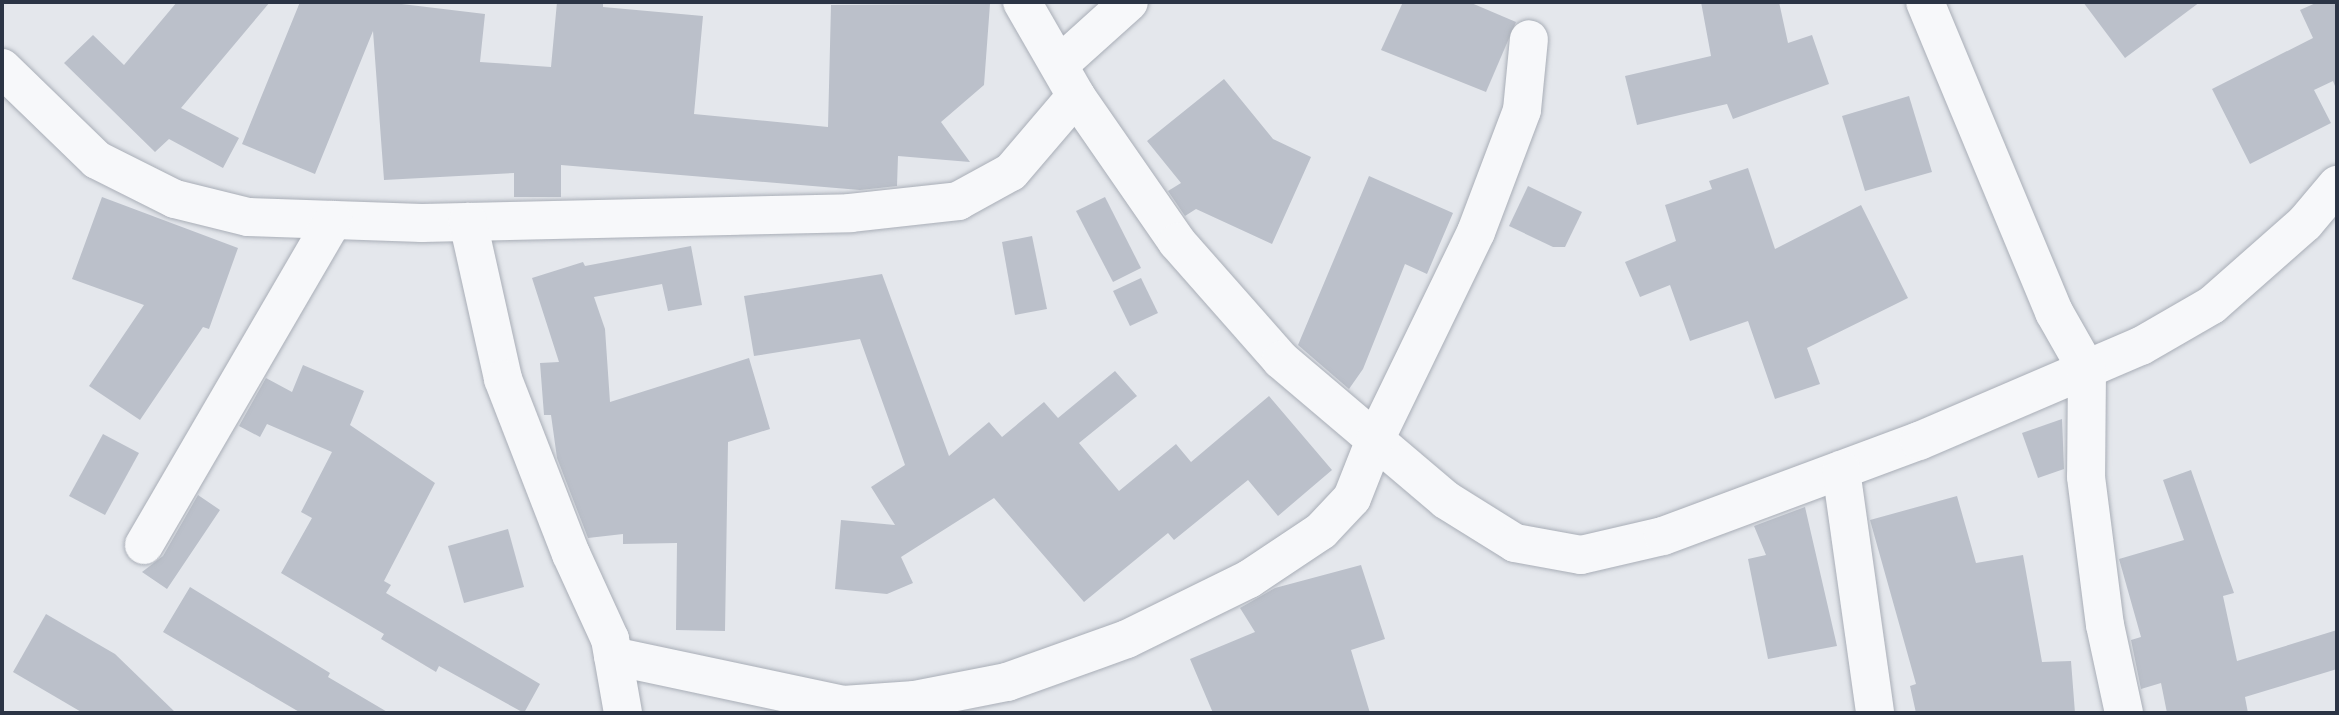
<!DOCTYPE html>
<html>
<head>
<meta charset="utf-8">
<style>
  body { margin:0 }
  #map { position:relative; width:2339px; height:715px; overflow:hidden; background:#e4e7ec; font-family:"Varela Round",sans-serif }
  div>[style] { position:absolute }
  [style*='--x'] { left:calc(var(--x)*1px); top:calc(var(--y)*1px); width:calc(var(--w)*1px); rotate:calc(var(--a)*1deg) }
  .building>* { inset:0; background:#bbc0ca }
  .roads { filter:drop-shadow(0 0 2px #a9aeb7) drop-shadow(0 0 2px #a9aeb7) }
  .minor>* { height:38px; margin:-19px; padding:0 19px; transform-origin:19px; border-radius:19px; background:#f7f8fa }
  span { translate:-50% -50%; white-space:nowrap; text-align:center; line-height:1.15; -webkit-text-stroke:6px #f4f6f9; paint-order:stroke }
  .frame { position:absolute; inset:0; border:4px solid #2b3445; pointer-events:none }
</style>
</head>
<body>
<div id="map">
  <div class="building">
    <i style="clip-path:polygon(177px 2px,270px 2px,181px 108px,239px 138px,223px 168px,169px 139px,155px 152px,64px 63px,93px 35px,124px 65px)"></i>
    <i style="clip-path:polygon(300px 2px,385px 2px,485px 14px,480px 62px,551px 67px,557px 2px,603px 2px,603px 7px,703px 16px,694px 114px,828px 127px,831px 5px,990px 4px,984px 85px,941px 122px,970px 162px,898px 156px,897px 186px,860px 190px,561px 165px,561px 197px,514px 197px,514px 173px,384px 180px,373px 31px,315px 174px,242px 144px)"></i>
    <i style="clip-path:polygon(1403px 2px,1469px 2px,1516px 22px,1486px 92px,1381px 50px)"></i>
    <i style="clip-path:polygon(1701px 2px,1779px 2px,1788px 43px,1812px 35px,1829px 84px,1733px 119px,1727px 104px,1637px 125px,1625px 76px,1711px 56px)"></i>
    <i style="clip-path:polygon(2083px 2px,2200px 2px,2125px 58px)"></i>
    <i style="clip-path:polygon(2318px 2px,2337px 2px,2337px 91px,2333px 81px,2314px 90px,2331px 123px,2250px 164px,2212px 89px,2313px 38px,2300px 10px)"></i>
    <i style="clip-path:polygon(1224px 79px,1273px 139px,1311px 157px,1272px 244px,1196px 209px,1185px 216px,1168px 191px,1181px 183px,1147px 141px)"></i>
    <i style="clip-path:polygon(1909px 96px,1932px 172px,1865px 191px,1842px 116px)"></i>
    <i style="clip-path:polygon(1748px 168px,1775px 249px,1861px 205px,1908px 298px,1807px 348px,1820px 384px,1775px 399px,1748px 321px,1690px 341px,1670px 285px,1640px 297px,1625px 262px,1676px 241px,1665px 205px,1712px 189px,1709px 181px)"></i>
    <i style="clip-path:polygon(1369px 176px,1453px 213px,1427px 274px,1405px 264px,1363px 369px,1349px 389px,1298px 345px)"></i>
    <i style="clip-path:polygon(1528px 186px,1582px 212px,1565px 247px,1553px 247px,1509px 226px)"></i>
    <i style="clip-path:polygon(102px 197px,238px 248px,209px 329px,203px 327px,140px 420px,89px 386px,144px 305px,72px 279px)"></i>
    <i style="clip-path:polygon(1105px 197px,1141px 268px,1113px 282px,1076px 211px)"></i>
    <i style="clip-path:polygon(1032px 236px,1047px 309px,1015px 315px,1002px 242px)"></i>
    <i style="clip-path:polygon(691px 246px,702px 305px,668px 311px,662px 284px,594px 297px,605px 329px,610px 402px,749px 358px,770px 429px,728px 442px,725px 631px,676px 630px,677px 543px,623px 544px,623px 534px,588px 538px,557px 458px,551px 415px,544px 415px,540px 363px,559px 362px,532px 278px,583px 262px,585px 266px)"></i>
    <i style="clip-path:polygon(882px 274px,949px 456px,989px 422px,1002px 437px,1044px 402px,1058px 418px,1115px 371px,1137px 396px,1079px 443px,1119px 491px,1176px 444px,1191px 462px,1269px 396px,1332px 470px,1278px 516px,1248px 480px,1174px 540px,1168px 533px,1084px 602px,994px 498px,901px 557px,913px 583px,887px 594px,835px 589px,841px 520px,895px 525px,871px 487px,905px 465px,860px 339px,754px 356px,744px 296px)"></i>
    <i style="clip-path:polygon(1141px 278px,1158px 313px,1130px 326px,1113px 291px)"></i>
    <i style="clip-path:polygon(303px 365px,364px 391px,350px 425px,435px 483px,384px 581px,391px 585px,386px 593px,540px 684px,524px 713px,439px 666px,436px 672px,381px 639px,384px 634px,281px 573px,312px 518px,301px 512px,332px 452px,267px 424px,260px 437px,239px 426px,266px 378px,292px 392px)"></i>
    <i style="clip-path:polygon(2062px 419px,2064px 469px,2038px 478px,2022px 433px)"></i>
    <i style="clip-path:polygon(103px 434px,139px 453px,105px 515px,69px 496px)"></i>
    <i style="clip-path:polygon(2191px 470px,2234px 593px,2223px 596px,2237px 661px,2337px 630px,2337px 669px,2245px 697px,2248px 713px,2167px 713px,2161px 683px,2141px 689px,2131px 640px,2141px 637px,2119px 559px,2184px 540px,2163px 480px)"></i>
    <i style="clip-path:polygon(198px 495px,220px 510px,167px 589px,142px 572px,163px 556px)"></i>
    <i style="clip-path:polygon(1957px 496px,1976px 563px,2023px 555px,2042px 662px,2071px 661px,2075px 713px,1916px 713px,1910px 686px,1916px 684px,1870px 520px)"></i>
    <i style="clip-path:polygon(1805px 507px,1837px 646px,1768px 659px,1748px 559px,1766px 555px,1754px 526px)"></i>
    <i style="clip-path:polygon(508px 529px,524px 587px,464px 603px,448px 546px)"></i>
    <i style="clip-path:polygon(1361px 565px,1385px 639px,1351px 650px,1370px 713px,1213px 713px,1190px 659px,1255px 632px,1240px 608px,1275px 588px)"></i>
    <i style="clip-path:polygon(190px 587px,330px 673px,328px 677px,389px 713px,301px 713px,163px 632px)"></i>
    <i style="clip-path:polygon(46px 614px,115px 654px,176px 713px,83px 713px,13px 672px)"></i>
  </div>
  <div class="roads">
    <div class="minor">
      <i style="--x:1022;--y:2;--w:108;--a:60.1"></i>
      <i style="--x:1076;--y:96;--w:178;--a:55.3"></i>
      <i style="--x:1177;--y:242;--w:157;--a:48.6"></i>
      <i style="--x:1281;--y:360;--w:216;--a:40.3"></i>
      <i style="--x:1446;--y:500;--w:81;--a:31.9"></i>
      <i style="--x:1515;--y:543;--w:67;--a:10.3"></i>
      <i style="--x:1581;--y:555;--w:84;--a:-13"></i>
      <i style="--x:1663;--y:536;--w:273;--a:-20.4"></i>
      <i style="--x:1919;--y:441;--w:241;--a:-23.2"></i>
      <i style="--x:2141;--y:346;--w:82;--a:-30"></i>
      <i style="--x:2212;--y:305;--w:124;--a:-41.4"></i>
      <i style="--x:2305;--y:223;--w:50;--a:-49.9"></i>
      <i style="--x:1925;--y:2;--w:336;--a:67.4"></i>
      <i style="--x:2054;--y:312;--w:67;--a:60.4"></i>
      <i style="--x:2087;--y:370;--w:107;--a:90.5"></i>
      <i style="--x:2086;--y:477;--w:149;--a:82.7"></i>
      <i style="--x:2105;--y:625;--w:90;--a:77.8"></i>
      <i style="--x:1059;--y:65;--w:94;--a:-42"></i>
      <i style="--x:2;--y:68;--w:132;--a:44.1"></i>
      <i style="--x:97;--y:160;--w:87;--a:26.6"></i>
      <i style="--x:175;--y:199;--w:75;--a:13.9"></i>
      <i style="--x:248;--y:217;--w:174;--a:2"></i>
      <i style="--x:422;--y:223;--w:428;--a:-1.3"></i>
      <i style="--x:850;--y:213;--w:109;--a:-6.3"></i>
      <i style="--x:958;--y:201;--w:60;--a:-28.7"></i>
      <i style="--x:1011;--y:172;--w:100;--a:-49.5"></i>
      <i style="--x:468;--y:222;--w:161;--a:77.4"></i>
      <i style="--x:503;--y:379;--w:188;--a:68.8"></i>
      <i style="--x:571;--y:554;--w:94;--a:65.4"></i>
      <i style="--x:610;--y:639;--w:75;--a:80"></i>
      <i style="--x:1841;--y:470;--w:245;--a:82"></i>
      <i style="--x:144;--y:545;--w:376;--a:-59.8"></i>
      <i style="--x:613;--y:656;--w:235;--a:12"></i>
      <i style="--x:843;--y:705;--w:72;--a:-4"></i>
      <i style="--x:915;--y:700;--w:94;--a:-11.1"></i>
      <i style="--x:1007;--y:682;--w:127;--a:-19.7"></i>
      <i style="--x:1127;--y:639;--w:136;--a:-26.2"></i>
      <i style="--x:1249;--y:579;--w:87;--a:-33.7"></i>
      <i style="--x:1321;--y:531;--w:45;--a:-46.8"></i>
      <i style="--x:1352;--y:498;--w:62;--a:-68.4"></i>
      <i style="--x:1375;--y:440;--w:231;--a:-64.1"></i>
      <i style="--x:1476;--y:232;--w:130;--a:-69.3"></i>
      <i style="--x:1522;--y:110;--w:71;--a:-84.4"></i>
    </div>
  </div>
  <div class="frame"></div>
</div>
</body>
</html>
